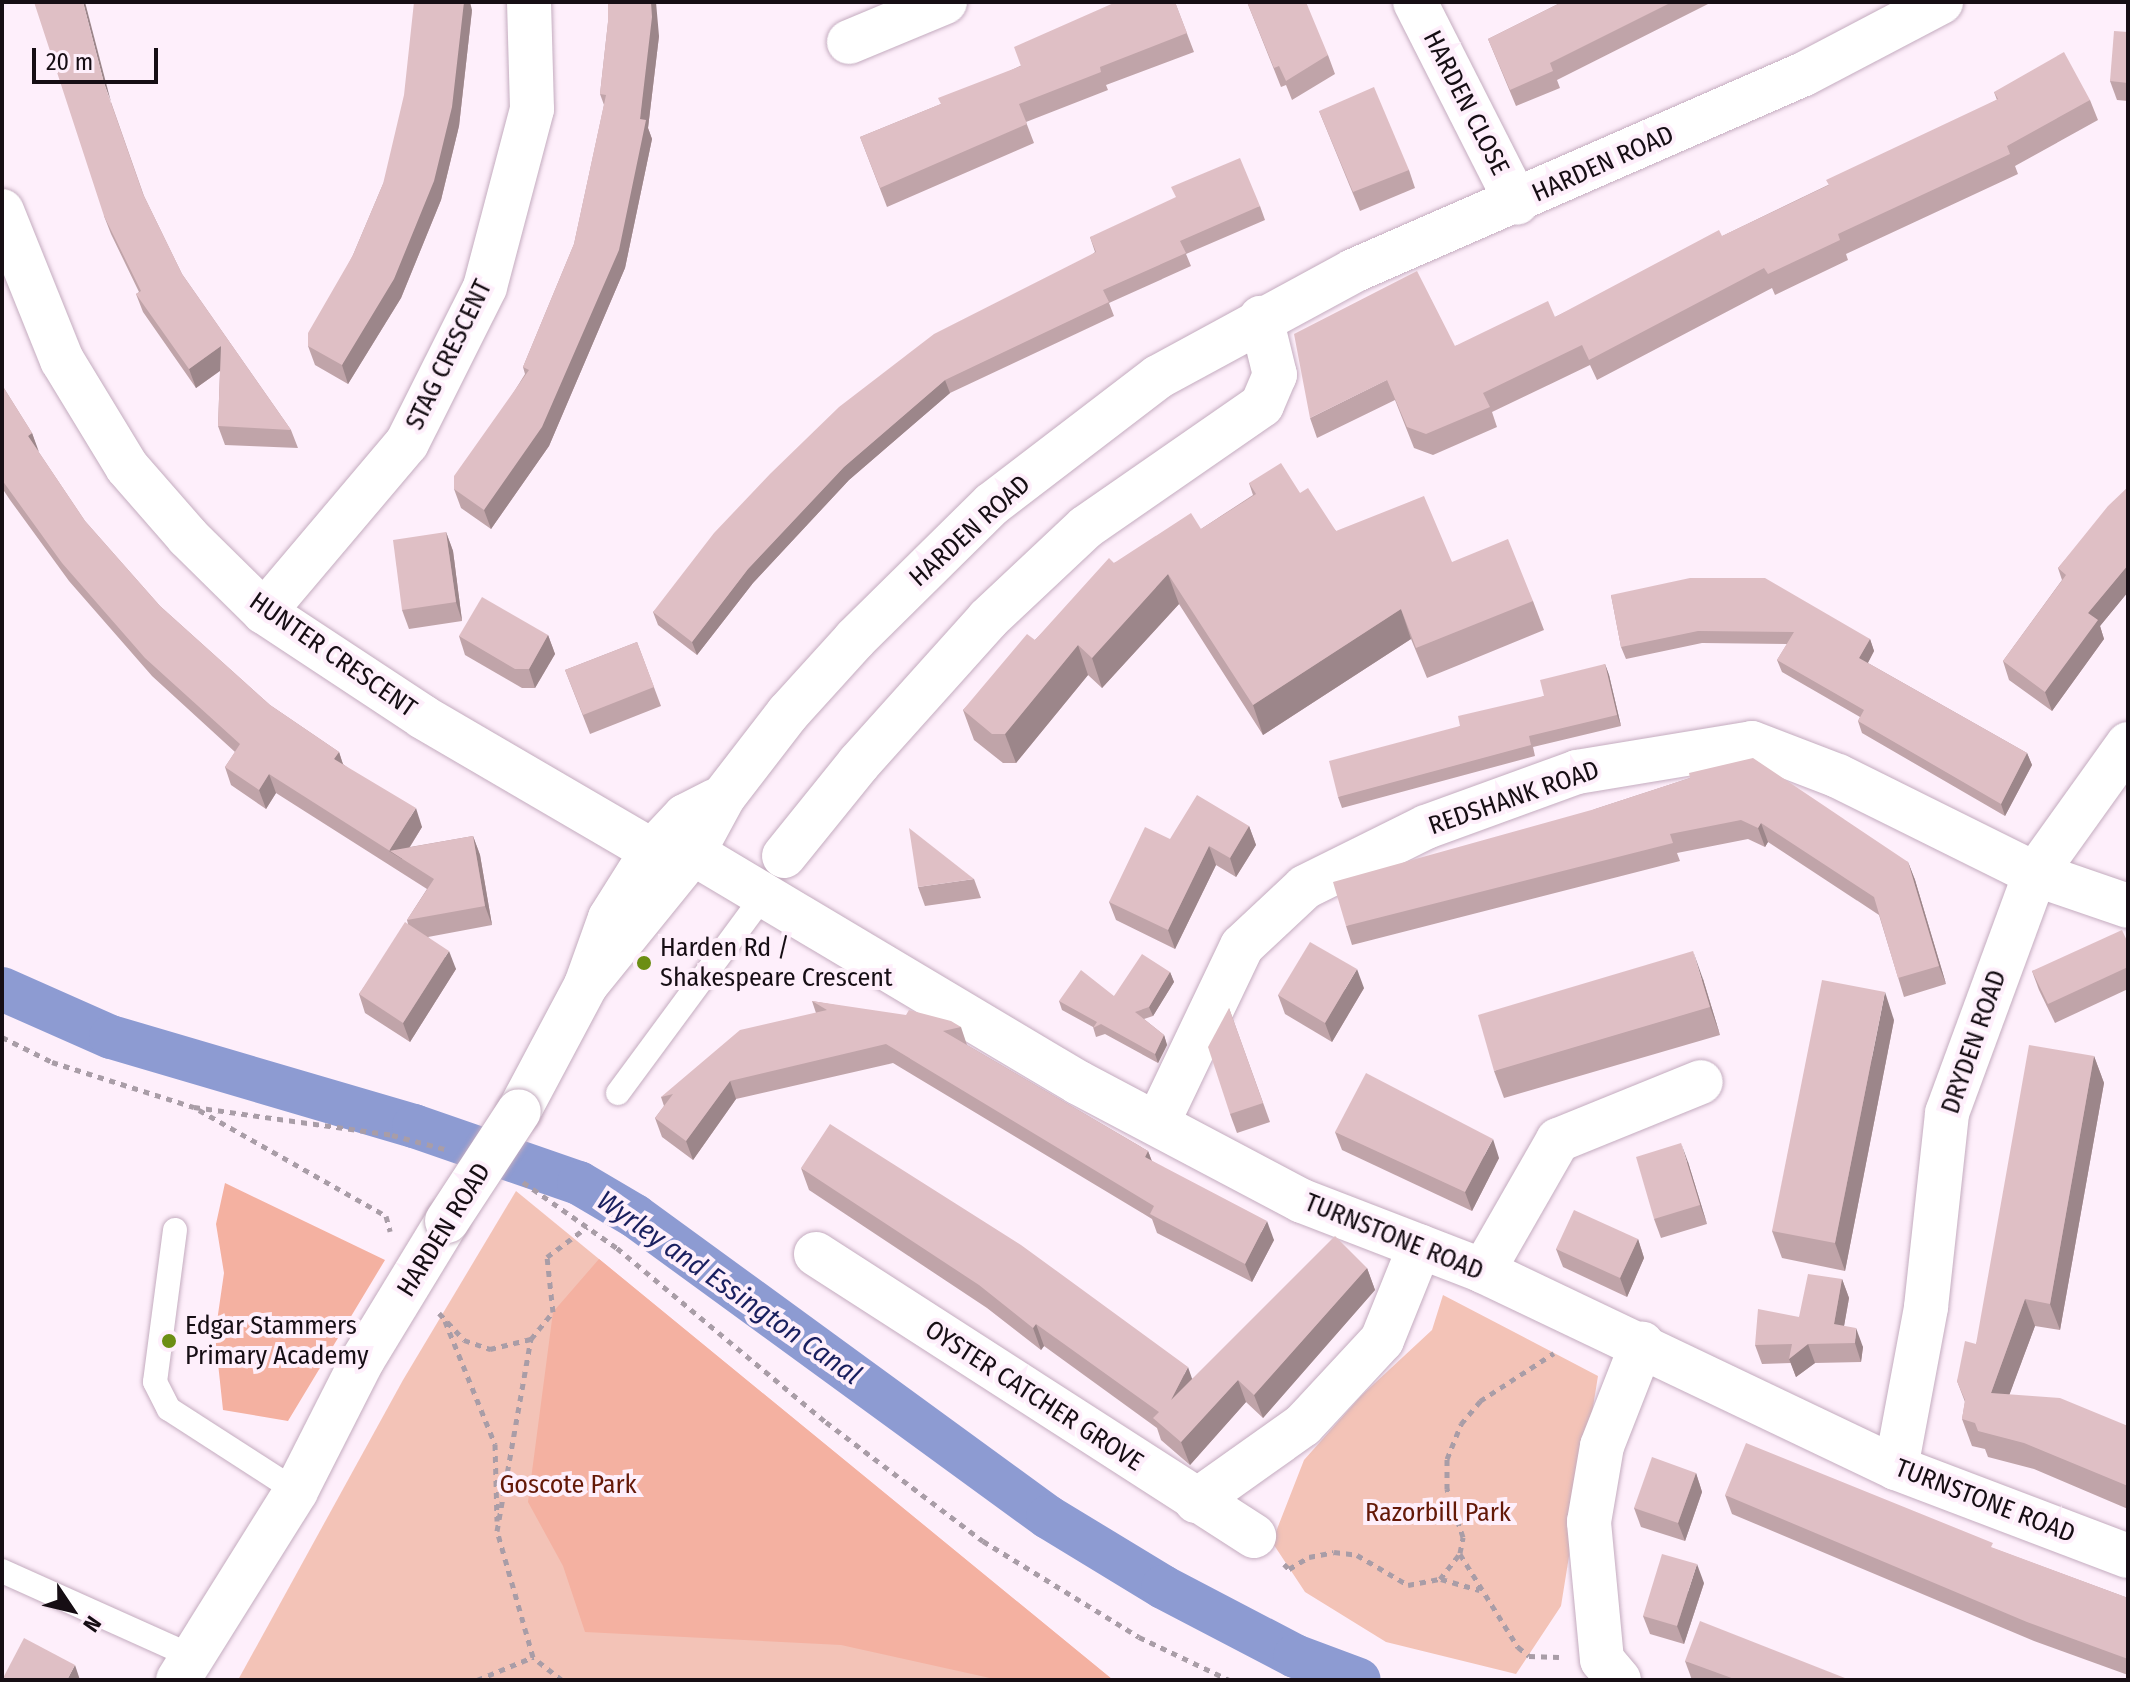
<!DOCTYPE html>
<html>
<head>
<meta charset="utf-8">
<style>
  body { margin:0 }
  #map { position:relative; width:2130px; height:1682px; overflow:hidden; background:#feeffb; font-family:"Fira Sans Condensed",sans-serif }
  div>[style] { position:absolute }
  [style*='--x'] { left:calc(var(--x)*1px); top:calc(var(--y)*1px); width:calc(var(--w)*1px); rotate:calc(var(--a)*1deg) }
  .green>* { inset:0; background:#f3c3b7 }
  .forest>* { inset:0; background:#f4b1a1 }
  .canal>* { height:44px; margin:-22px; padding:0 22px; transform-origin:22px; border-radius:22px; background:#8d9bd2 }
  .path>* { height:5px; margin-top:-2.5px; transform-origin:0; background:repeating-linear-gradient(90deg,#a99da7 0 6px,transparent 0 12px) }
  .roads { filter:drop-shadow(0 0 2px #c4acbf) drop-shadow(0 0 2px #c4acbf) }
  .service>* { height:24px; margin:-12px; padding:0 12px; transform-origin:12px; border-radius:12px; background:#fff }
  .minor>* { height:44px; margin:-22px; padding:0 22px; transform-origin:22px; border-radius:22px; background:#fff }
  .tertiary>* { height:44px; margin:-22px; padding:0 22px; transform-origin:22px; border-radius:22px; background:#fff }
  .bridges { filter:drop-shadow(0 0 2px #c4acbf) drop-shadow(0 0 2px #c4acbf) }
  .tertiary-bridge>* { height:44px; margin:-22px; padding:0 22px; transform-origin:22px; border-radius:22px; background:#fff }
  .wall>* { inset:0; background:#c0a4a9 }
  .shaded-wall>* { inset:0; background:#9c868a }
  .building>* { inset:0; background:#dfbfc5 }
  .dots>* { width:22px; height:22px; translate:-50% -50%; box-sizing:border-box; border:4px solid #feeffb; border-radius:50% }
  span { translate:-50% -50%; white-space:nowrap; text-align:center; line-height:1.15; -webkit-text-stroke:8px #feeffb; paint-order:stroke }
  .street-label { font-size:26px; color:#160e14 }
  .poi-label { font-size:26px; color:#160e14 }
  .left { translate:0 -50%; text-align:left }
  .park-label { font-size:26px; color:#641807 }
  .water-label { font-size:28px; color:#191f5f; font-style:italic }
  .frame { position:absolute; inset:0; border:4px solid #160e14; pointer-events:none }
  .north { position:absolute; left:32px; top:1570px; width:80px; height:80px; -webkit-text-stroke:6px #feeffb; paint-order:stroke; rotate:125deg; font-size:22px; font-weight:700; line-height:32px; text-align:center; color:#160e14 }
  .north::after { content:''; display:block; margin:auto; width:28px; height:36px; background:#160e14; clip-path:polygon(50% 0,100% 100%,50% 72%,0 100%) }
  .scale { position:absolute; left:32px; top:48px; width:126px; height:36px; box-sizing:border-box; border:4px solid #160e14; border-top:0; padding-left:10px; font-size:24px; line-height:28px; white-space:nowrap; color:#160e14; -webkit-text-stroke:6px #feeffb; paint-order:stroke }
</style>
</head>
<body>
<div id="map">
  <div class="green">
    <i style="clip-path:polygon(516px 1191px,1113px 1680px,238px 1680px,403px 1380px)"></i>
    <i style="clip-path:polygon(1443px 1295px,1598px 1376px,1561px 1606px,1516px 1674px,1386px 1642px,1305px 1592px,1272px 1542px,1304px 1460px,1361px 1396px,1432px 1330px)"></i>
  </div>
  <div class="forest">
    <i style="clip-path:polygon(225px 1183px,385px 1260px,288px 1421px,223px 1410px,215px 1335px,224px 1273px,216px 1224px)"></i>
    <i style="clip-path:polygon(599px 1259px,1113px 1680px,999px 1680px,841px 1645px,585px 1632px,563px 1566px,528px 1502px,553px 1312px)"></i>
  </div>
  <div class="canal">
    <i style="--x:2;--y:989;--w:119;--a:23.8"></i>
    <i style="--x:111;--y:1037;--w:316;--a:16.4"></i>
    <i style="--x:414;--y:1126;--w:175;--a:19.1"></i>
    <i style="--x:579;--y:1183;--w:65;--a:30.5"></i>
    <i style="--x:635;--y:1216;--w:511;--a:36.09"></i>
    <i style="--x:1048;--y:1517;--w:135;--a:31.3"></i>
    <i style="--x:1163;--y:1587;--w:149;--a:27.6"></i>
    <i style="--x:1295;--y:1656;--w:68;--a:20.6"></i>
  </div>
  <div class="path">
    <i style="--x:2;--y:1037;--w:56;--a:26.6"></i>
    <i style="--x:52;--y:1062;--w:149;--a:17.6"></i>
    <i style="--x:194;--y:1107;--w:200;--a:8"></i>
    <i style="--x:392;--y:1135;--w:55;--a:14.8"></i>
    <i style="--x:199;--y:1110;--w:215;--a:29.5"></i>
    <i style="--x:386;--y:1216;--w:16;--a:75"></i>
    <i style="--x:523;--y:1182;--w:115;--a:35.1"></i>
    <i style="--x:617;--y:1248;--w:272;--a:39.8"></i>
    <i style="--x:826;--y:1422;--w:197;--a:37.2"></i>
    <i style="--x:983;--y:1541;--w:183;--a:31.6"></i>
    <i style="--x:1139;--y:1637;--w:100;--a:25.5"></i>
    <i style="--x:439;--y:1313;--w:37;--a:47"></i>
    <i style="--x:464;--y:1340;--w:28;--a:19"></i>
    <i style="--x:490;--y:1349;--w:42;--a:-13.7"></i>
    <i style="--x:445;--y:1321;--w:133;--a:67.9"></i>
    <i style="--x:495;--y:1444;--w:77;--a:88.5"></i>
    <i style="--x:1460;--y:1554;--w:110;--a:58.1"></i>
    <i style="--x:1518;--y:1647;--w:14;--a:39"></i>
    <i style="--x:1529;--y:1656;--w:30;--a:2"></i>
    <i style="--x:1284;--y:1564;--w:7;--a:45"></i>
    <i style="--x:1289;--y:1569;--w:23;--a:-31"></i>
    <i style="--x:1309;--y:1557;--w:25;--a:-11"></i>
    <i style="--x:1334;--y:1552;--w:23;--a:7"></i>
    <i style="--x:1357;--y:1555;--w:59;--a:30.5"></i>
    <i style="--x:1408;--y:1585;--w:33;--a:-11"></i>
    <i style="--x:1440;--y:1579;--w:33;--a:-52"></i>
    <i style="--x:1460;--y:1553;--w:16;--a:-79"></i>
    <i style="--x:1463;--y:1537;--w:51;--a:-108.4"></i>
    <i style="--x:1447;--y:1489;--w:30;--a:-90"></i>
    <i style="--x:1447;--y:1459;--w:38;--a:-68"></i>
    <i style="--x:1461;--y:1424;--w:30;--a:-50"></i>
    <i style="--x:1480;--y:1401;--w:88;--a:-33"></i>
    <i style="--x:1441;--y:1579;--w:40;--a:16"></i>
    <i style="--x:477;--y:1680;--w:61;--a:-22.3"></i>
    <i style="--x:562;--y:1680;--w:37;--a:-142"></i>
    <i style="--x:533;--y:1657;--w:131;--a:-105.9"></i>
    <i style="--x:497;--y:1531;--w:195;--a:-80"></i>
    <i style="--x:531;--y:1339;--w:35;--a:-51"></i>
    <i style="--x:553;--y:1312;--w:55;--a:-96.2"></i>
    <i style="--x:547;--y:1257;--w:50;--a:-36.9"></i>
  </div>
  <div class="roads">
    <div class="service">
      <i style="--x:618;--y:1093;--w:242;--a:-53.6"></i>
      <i style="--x:175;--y:1230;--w:153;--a:97.5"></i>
      <i style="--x:155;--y:1382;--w:30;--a:63"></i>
      <i style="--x:169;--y:1409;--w:151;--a:32.8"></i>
      <i style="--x:2;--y:1571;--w:207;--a:24.2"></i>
    </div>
    <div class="minor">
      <i style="--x:1415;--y:2;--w:225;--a:63.1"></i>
      <i style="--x:849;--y:42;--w:104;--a:-22.6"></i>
      <i style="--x:2;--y:211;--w:161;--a:68.1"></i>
      <i style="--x:62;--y:360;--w:125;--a:58.7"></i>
      <i style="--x:127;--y:467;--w:93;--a:48.9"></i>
      <i style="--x:188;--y:537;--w:107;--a:44.6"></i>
      <i style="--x:264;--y:612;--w:191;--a:33.4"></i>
      <i style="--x:423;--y:717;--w:265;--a:30.3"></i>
      <i style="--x:264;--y:612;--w:221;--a:-49.8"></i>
      <i style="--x:407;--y:443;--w:174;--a:-63.4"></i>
      <i style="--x:485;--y:287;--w:184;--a:-75.2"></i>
      <i style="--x:532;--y:109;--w:107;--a:-91.6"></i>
      <i style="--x:693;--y:853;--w:449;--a:30.8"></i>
      <i style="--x:1079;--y:1083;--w:252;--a:27.9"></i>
      <i style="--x:1302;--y:1201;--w:194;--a:21.1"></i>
      <i style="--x:1483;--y:1271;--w:458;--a:25.5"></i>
      <i style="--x:1896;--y:1468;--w:248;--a:20.8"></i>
      <i style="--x:784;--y:856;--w:119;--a:-51.1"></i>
      <i style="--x:859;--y:763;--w:193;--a:-48.1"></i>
      <i style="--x:988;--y:619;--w:134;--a:-43.2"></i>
      <i style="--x:1086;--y:527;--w:214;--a:-34.7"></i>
      <i style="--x:1262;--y:405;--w:33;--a:-67"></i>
      <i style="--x:1275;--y:375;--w:59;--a:-103.8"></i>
      <i style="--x:1158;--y:1122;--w:195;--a:-64.5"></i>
      <i style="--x:1242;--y:946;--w:86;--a:-43.1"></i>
      <i style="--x:1305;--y:887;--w:135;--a:-26.4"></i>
      <i style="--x:1426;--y:827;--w:161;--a:-20"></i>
      <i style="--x:1577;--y:772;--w:177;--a:-9.4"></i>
      <i style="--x:1752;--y:743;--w:92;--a:21"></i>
      <i style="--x:1838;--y:776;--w:220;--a:26.4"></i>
      <i style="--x:2035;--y:874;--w:98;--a:19"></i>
      <i style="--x:816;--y:1254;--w:521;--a:32.77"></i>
      <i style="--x:1483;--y:1271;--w:151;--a:-60.2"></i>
      <i style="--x:1558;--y:1140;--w:154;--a:-22.1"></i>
      <i style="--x:1896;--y:1468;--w:164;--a:-79.4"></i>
      <i style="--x:1926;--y:1307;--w:195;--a:-83.8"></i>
      <i style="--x:1947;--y:1113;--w:255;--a:-69.8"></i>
      <i style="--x:2035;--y:874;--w:160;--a:-54.4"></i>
      <i style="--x:1196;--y:1501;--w:131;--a:-35.4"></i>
      <i style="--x:1303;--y:1425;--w:116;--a:-47.1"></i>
      <i style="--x:1382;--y:1340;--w:101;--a:-68"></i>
      <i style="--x:1619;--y:1680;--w:26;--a:-130"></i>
      <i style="--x:1602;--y:1660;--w:139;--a:-95.4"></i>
      <i style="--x:1589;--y:1522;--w:77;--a:-80.3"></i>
      <i style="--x:1602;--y:1446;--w:110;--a:-68.6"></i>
    </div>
    <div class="tertiary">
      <i style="--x:586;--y:985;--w:170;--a:-51"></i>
      <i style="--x:693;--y:853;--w:65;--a:-61.5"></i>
      <i style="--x:724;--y:796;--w:105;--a:-52.4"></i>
      <i style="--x:788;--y:713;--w:100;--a:-47.8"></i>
      <i style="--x:855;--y:639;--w:192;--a:-44.6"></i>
      <i style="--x:992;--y:504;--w:209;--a:-37.4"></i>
      <i style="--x:1158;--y:377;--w:222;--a:-28.5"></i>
      <i style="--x:1353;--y:271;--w:492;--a:-23.6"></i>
      <i style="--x:1804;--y:74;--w:155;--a:-27.7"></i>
      <i style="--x:519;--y:1111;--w:143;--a:-62"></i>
      <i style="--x:586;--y:985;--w:71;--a:-70.3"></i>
      <i style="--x:610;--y:918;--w:79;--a:-57.9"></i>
      <i style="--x:652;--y:851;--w:48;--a:-46.7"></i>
      <i style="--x:685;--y:816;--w:33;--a:-27"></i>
      <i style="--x:178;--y:1680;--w:223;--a:-58"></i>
      <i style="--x:296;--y:1491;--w:146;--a:-63.1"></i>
      <i style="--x:362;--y:1361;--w:164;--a:-58.7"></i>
    </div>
  </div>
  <div class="bridges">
    <div class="tertiary-bridge">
      <i style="--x:447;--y:1221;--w:131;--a:-56.8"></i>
    </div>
  </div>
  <div class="wall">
    <i style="clip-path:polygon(1175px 2px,1194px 52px,1106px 85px,1108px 90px,1026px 122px,1034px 143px,887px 207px,860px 137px,941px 104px,1020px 66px)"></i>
    <i style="clip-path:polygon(1247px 2px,1328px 55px,1335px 74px,1292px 100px,1286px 85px,1281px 87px)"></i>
    <i style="clip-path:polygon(1562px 2px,1712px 2px,1557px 80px,1560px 88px,1516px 106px,1488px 39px)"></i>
    <i style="clip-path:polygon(472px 10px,459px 126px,441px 200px,401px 298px,348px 384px,315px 365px,308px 346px,353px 255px,383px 184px)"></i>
    <i style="clip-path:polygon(608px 22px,659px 36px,648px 128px,652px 139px,625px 268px,549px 446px,491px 529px,461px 508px,454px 489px,525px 374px,523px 367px,574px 244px,604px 105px,600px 94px)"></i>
    <i style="clip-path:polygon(2128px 32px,2128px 101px,2117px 100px,2110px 81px)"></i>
    <i style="clip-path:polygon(1994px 92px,2090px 100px,2098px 120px,2015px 166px,2018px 174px,1846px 254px,1848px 260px,1775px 295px,1772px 288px,1597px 380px,1590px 365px,1492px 412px,1497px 427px,1433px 455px,1414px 448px,1395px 400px,1317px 438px,1310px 418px,1455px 346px,1555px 317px,1828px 185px,1997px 100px)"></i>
    <i style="clip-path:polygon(111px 102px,144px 196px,182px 274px,291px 430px,298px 448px,225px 445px,218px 426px,220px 371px,196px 388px,143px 312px,136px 294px,139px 292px,111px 234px,104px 216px)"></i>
    <i style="clip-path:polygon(1319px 111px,1409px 170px,1415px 188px,1360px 211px)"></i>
    <i style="clip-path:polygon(1260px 206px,1265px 220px,1186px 254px,1191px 266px,1109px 303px,1114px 316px,950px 393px,849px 480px,753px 583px,697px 655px,658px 625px,653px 612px,1095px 252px,1090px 237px)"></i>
    <i style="clip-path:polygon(2px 385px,32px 433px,38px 451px,85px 521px,160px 606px,270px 705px,339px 752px,343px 764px,422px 827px,410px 847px,473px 836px,480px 855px,492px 925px,428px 937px,456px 969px,410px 1042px,365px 1013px,359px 994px,408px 924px,407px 920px,427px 889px,276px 793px,266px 809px,231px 785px,225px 767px,235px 752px,152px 676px,69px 581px,10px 500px,2px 488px)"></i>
    <i style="clip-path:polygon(1249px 483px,1300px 493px,1336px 531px,1452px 562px,1533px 601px,1544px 630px,1427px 678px,1411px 639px,1263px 735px,1179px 604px,1102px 688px,1088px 675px,1016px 763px,1003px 763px,974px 740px,963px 710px,1114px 563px,1201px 529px,1253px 495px)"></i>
    <i style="clip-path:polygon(2128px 487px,2128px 592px,2100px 626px,2104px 639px,2052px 711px,2009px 680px,2003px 661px,2062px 580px,2058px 568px)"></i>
    <i style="clip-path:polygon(446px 532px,453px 551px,462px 621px,409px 629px,402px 610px)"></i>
    <i style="clip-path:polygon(1611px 595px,1870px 639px,1874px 651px,1868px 663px,2027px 753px,2032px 765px,2005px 816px,1862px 733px,1858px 721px,1860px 717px,1782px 672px,1777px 660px,1787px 644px,1702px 643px,1626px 659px,1621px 647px)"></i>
    <i style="clip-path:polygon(548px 635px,555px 654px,535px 688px,522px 688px,465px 655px,459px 636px)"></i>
    <i style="clip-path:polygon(637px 642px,661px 706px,590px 734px,565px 670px)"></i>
    <i style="clip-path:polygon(1605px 664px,1609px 675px,1621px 726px,1533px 747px,1535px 756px,1342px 808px,1338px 797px,1460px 726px,1544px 696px)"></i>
    <i style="clip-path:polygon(1690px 778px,1908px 862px,1915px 880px,1946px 984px,1904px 997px,1879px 915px,1768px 842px,1765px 847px,1748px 839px,1677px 853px,1680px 861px,1352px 945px,1346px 926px,1595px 809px)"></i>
    <i style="clip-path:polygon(1249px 826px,1256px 845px,1236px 877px,1216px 865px,1175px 949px,1116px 920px,1109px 902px,1170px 839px)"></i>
    <i style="clip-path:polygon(974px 879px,981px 898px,925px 906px,918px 887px)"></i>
    <i style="clip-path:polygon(2128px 943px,2128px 989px,2055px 1023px,2039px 990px,2032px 971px)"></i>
    <i style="clip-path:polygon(1170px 972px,1174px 982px,1153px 1016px,1144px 1019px,1164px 1035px,1167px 1045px,1158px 1063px,1105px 1034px,1096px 1037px,1093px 1027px,1062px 1010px,1059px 1001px,1114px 996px)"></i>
    <i style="clip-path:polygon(1703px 979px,1720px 1035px,1504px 1098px,1494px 1071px)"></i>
    <i style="clip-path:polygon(1364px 988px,1332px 1042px,1285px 1014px,1278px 995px)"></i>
    <i style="clip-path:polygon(812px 1001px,961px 1027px,967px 1045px,1148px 1151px,1152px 1161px,1274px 1240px,1252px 1282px,1157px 1233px,1152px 1219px,893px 1063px,736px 1099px,693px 1160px,662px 1137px,655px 1118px,664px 1106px,661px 1097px,816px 1013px)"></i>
    <i style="clip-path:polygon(1229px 1008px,1270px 1122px,1237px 1133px,1230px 1114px)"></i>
    <i style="clip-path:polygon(1894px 1020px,1845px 1271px,1782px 1258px,1772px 1231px)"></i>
    <i style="clip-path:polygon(2094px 1056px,2104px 1083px,2060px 1330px,2035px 1326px,2009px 1395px,2128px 1426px,2128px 1509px,2034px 1469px,1988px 1457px,1985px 1449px,1972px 1446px,1962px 1419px,1965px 1402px,1957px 1381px,1976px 1344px)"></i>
    <i style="clip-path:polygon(1335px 1132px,1499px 1158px,1472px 1211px,1342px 1150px)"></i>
    <i style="clip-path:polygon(1688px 1162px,1707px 1224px,1661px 1238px,1654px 1219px)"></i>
    <i style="clip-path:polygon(801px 1168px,1192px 1379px,1367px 1268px,1375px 1290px,1263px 1418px,1246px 1402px,1190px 1465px,1161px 1440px,1157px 1428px,1044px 1346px,1041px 1350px,987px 1308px,809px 1190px)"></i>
    <i style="clip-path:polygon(1638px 1239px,1644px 1258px,1627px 1297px,1563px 1267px,1556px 1249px)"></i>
    <i style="clip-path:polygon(1842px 1279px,1849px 1298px,1844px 1326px,1863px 1347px,1861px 1362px,1815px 1363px,1796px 1377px,1791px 1363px,1762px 1364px,1755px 1345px,1799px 1317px)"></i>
    <i style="clip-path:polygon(1696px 1473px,1702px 1492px,1685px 1541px,1641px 1527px,1634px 1508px)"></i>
    <i style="clip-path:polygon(1725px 1495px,1995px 1549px,2128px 1598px,2128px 1675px,2034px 1641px,1732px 1514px)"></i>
    <i style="clip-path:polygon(1704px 1583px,1684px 1644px,1650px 1634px,1643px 1616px)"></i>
    <i style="clip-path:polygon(1685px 1661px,1850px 1680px,1692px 1680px)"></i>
  </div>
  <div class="shaded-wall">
    <i style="clip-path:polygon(83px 2px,85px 2px,111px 102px,104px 83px)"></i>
    <i style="clip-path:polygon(464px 2px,470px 2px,472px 10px,459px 126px,441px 200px,401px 298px,348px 384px,342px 365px)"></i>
    <i style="clip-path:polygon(651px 2px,656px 2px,659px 36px,648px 128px,652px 139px,625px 268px,549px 446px,491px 529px,484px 510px,640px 119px)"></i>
    <i style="clip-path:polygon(221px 346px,228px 365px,196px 388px,189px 369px)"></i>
    <i style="clip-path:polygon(945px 380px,950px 393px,849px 480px,753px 583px,697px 655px,692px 642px,748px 569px,844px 467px)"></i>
    <i style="clip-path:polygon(32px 433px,39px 452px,28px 436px)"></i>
    <i style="clip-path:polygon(446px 532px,453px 551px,462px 621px,456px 602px)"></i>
    <i style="clip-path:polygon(2128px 565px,2128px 592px,2100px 626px,2104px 639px,2052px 711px,2045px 692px,2088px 613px)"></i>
    <i style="clip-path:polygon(1168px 574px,1179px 604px,1102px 688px,1092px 658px)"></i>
    <i style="clip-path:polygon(1401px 609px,1411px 639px,1263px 735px,1253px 705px)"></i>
    <i style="clip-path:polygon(548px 635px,555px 654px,535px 688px,529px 669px)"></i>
    <i style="clip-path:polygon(1870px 639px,1874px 651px,1864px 670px,1859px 658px)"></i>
    <i style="clip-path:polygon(1078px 645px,1088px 675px,1016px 763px,1005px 734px)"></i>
    <i style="clip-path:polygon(1605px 664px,1609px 675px,1621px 726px,1617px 715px)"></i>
    <i style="clip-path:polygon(339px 752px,345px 771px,334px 759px)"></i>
    <i style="clip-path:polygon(2027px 753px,2032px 765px,2005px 816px,2001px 804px)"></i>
    <i style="clip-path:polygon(269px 774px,276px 793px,266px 809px,259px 790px)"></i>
    <i style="clip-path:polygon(416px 808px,422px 827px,402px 859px,389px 851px)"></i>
    <i style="clip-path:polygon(1761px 823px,1768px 842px,1765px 847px,1758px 828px)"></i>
    <i style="clip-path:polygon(1249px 826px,1256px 845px,1236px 877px,1230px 858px)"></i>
    <i style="clip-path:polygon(473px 836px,480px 855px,492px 925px,485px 906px)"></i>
    <i style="clip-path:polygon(1209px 846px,1216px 865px,1175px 949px,1168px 930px)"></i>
    <i style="clip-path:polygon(1908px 862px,1915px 880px,1946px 984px,1939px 966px)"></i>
    <i style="clip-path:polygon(449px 951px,456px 969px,410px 1042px,403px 1023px)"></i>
    <i style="clip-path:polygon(1693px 951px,1703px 979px,1720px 1035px,1710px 1007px)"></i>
    <i style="clip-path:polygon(1357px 969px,1364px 988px,1332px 1042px,1325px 1023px)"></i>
    <i style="clip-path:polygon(1170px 972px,1174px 982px,1153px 1016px,1149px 1007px)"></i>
    <i style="clip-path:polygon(1885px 992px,1894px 1020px,1845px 1271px,1835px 1243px)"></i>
    <i style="clip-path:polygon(1164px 1035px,1167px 1045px,1158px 1063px,1155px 1054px)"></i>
    <i style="clip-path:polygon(2094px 1056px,2104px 1083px,2060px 1330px,2050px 1304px)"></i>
    <i style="clip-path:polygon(730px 1081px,736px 1099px,693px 1160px,686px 1141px)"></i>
    <i style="clip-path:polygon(1493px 1139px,1499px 1158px,1472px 1211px,1465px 1192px)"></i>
    <i style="clip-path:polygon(1681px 1143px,1688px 1162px,1707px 1224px,1700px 1205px)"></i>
    <i style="clip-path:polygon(1148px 1151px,1155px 1170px,1145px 1157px)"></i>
    <i style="clip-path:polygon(1267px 1221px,1274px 1240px,1252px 1282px,1245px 1264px)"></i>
    <i style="clip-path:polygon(1638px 1239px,1644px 1258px,1627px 1297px,1620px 1278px)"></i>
    <i style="clip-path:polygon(1367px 1268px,1375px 1290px,1263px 1418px,1254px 1395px)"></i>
    <i style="clip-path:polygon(1842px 1279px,1849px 1298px,1841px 1343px,1834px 1324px)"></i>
    <i style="clip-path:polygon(2025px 1299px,2035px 1326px,2000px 1420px,1991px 1393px)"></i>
    <i style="clip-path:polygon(1036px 1324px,1044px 1346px,1041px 1350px,1033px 1328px)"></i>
    <i style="clip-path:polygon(1856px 1328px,1863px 1347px,1861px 1362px,1855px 1343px)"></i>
    <i style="clip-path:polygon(1808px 1344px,1815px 1363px,1796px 1377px,1789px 1359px)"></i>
    <i style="clip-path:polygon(1188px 1367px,1196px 1390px,1171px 1400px)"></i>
    <i style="clip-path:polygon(1238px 1380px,1246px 1402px,1190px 1465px,1181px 1442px)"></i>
    <i style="clip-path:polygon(1696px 1473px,1702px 1492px,1685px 1541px,1678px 1523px)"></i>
    <i style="clip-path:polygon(1697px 1564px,1704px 1583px,1684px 1644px,1677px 1626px)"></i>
    <i style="clip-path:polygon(75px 1665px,80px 1680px,67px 1680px)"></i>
  </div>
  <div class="building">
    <i style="clip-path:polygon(34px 2px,83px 2px,104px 83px,143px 194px,182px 274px,291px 430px,218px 426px,221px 346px,189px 369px,136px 294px,141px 291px,104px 216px)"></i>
    <i style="clip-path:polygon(414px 2px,464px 2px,452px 107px,434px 181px,394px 279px,342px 365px,308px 346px,308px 333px,353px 255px,383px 184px,404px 95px)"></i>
    <i style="clip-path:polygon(608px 2px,651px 2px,652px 17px,640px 119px,646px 120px,619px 250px,542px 427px,484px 510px,454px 489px,454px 476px,529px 370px,523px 367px,574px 244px,606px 95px,600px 94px,608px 22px)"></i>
    <i style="clip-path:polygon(1116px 2px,1175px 2px,1187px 33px,1100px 67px,1101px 72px,1019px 104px,1027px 124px,880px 188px,860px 137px,941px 104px,938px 98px,1021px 66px,1014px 47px)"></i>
    <i style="clip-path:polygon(1247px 2px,1306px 2px,1328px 55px,1286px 81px,1279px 66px,1274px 68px)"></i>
    <i style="clip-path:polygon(1562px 2px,1672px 2px,1550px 63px,1553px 71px,1510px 90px,1488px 39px)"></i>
    <i style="clip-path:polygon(2114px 31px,2128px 32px,2128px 83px,2110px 81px)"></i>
    <i style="clip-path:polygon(2064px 52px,2090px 100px,2007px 146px,2010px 154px,1838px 234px,1840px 240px,1768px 274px,1764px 268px,1589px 360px,1582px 345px,1483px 393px,1490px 407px,1426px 434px,1407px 427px,1387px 380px,1310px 418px,1294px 334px,1417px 271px,1455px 346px,1548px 301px,1555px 317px,1719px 230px,1722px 236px,1829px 185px,1826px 180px,1998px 99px,1994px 92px)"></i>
    <i style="clip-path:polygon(1374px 87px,1409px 170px,1353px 192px,1319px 111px)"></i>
    <i style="clip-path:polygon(1240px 158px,1260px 206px,1180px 241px,1186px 253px,1103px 290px,1109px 302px,945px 380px,844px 467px,748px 569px,692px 642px,653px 612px,714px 533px,770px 474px,839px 407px,934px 334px,1096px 252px,1090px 237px,1176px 197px,1171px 187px)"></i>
    <i style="clip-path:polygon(2px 385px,32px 433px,28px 436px,85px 521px,160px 606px,270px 705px,339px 752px,334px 759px,416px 808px,389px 851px,473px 836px,485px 906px,407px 920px,434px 879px,269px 774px,259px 790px,225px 767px,240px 744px,145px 658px,62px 563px,2px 480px)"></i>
    <i style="clip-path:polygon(1281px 463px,1300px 493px,1308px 488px,1336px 531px,1424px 496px,1452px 562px,1508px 539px,1533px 601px,1416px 648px,1401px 609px,1253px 705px,1168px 574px,1092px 658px,1078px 645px,1005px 734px,992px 734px,963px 710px,1027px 634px,1035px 640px,1109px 558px,1114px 563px,1191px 513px,1201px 529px,1256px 494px,1249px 483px)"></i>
    <i style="clip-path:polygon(2128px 487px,2128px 565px,2088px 613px,2098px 620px,2045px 692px,2003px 661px,2066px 575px,2058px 568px,2108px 506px)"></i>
    <i style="clip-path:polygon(446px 532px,456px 602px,402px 610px,393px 540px)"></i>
    <i style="clip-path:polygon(1690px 578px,1765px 578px,1870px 639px,1859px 658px,2027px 753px,2001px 804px,1858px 721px,1864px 710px,1777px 660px,1794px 632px,1698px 631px,1621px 647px,1611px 595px)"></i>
    <i style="clip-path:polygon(482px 597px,548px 635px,529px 669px,515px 669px,459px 636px)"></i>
    <i style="clip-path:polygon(637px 642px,654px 687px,583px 715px,565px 670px)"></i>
    <i style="clip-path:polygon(1605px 664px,1617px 715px,1529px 736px,1531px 745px,1338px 797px,1329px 761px,1460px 726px,1458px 716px,1544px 696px,1540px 680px)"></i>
    <i style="clip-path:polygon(1753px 758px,1908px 862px,1939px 966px,1898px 978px,1874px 897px,1761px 823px,1758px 828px,1741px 820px,1670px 834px,1673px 843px,1346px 926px,1333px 882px,1595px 809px,1690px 778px,1689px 773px)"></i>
    <i style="clip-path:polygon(1197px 795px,1249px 826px,1230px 858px,1209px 846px,1168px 930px,1109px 902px,1145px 827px,1170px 839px)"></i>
    <i style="clip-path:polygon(909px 828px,974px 879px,918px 887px)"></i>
    <i style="clip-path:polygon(405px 922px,449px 951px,403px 1023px,359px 994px)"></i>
    <i style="clip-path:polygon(2122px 930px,2128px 943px,2128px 967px,2048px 1004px,2032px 971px)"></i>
    <i style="clip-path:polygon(1310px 942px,1357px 969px,1325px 1023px,1278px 995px)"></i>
    <i style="clip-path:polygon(1693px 951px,1710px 1007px,1494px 1071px,1478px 1015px)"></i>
    <i style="clip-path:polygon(1142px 954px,1170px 972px,1149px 1007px,1135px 1012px,1164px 1035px,1155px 1054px,1101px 1024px,1093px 1028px,1097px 1022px,1059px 1001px,1081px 970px,1114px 996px)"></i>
    <i style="clip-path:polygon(1822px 980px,1885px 992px,1835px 1243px,1772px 1231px)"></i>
    <i style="clip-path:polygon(812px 1001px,906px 1015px,909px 1010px,951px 1021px,961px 1027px,943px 1031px,1148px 1151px,1145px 1157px,1267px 1221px,1245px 1264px,1150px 1214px,1154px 1206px,886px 1044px,730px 1081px,686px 1141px,655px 1118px,673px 1094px,661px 1097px,740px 1030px,827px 1010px)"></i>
    <i style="clip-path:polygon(1229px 1008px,1263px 1103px,1230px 1114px,1208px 1047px)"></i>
    <i style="clip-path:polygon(2029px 1045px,2094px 1056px,2050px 1304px,2025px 1299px,1991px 1393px,2060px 1398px,2128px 1426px,2128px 1486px,2024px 1443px,1978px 1431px,1975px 1423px,1962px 1419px,1965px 1400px,1957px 1381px,1965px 1341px,1976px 1344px)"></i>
    <i style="clip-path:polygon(1366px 1073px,1493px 1139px,1465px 1192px,1335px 1132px)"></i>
    <i style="clip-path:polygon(830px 1124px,1021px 1245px,1188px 1367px,1171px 1400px,1335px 1236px,1367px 1268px,1254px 1395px,1238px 1380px,1181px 1442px,1153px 1418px,1159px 1412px,1036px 1324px,1033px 1328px,979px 1285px,801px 1168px)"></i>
    <i style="clip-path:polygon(1681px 1143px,1700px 1205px,1654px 1219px,1636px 1157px)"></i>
    <i style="clip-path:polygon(1574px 1210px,1638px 1239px,1620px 1278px,1556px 1249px)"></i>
    <i style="clip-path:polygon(1808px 1274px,1842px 1279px,1834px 1324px,1856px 1328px,1855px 1343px,1808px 1344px,1789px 1359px,1792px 1344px,1755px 1345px,1758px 1309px,1799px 1317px)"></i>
    <i style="clip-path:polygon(1746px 1443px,1993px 1543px,1991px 1547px,2128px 1598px,2128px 1659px,2027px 1622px,1725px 1495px)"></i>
    <i style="clip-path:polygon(1652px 1457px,1696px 1473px,1678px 1523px,1634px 1508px)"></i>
    <i style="clip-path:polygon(1662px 1554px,1697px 1564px,1677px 1626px,1643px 1616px)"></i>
    <i style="clip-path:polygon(1700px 1621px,1850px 1680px,1737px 1680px,1685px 1661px)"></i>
    <i style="clip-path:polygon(24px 1638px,75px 1665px,67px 1680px,2px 1680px)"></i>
  </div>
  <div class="dots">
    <i style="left:644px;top:963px;background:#6c8e14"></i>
    <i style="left:169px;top:1341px;background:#6c8e14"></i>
  </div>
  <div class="street-label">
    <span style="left:1466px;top:103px;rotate:63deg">HARDEN CLOSE</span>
    <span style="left:1603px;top:164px;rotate:-24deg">HARDEN ROAD</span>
    <span style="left:449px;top:355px;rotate:-64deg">STAG CRESCENT</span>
    <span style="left:970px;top:531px;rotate:-42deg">HARDEN ROAD</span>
    <span style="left:333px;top:655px;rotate:35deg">HUNTER CRESCENT</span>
    <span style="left:1514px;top:798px;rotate:-19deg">REDSHANK ROAD</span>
    <span style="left:1974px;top:1042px;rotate:-71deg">DRYDEN ROAD</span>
    <span style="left:444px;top:1230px;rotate:-58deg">HARDEN ROAD</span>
    <span style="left:1394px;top:1237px;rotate:22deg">TURNSTONE ROAD</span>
    <span style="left:1034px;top:1396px;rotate:33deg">OYSTER CATCHER GROVE</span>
    <span style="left:1985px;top:1501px;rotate:21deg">TURNSTONE ROAD</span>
  </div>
  <div class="poi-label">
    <span class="left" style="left:660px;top:963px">Harden Rd /<br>Shakespeare Crescent</span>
    <span class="left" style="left:185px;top:1341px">Edgar Stammers<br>Primary Academy</span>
  </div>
  <div class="park-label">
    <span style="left:568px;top:1485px">Goscote Park</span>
    <span style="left:1438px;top:1513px">Razorbill Park</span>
  </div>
  <div class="water-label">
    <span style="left:729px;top:1288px;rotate:35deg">Wyrley and Essington Canal</span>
  </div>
  <div class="frame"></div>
  <div class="north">N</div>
  <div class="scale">20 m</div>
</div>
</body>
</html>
